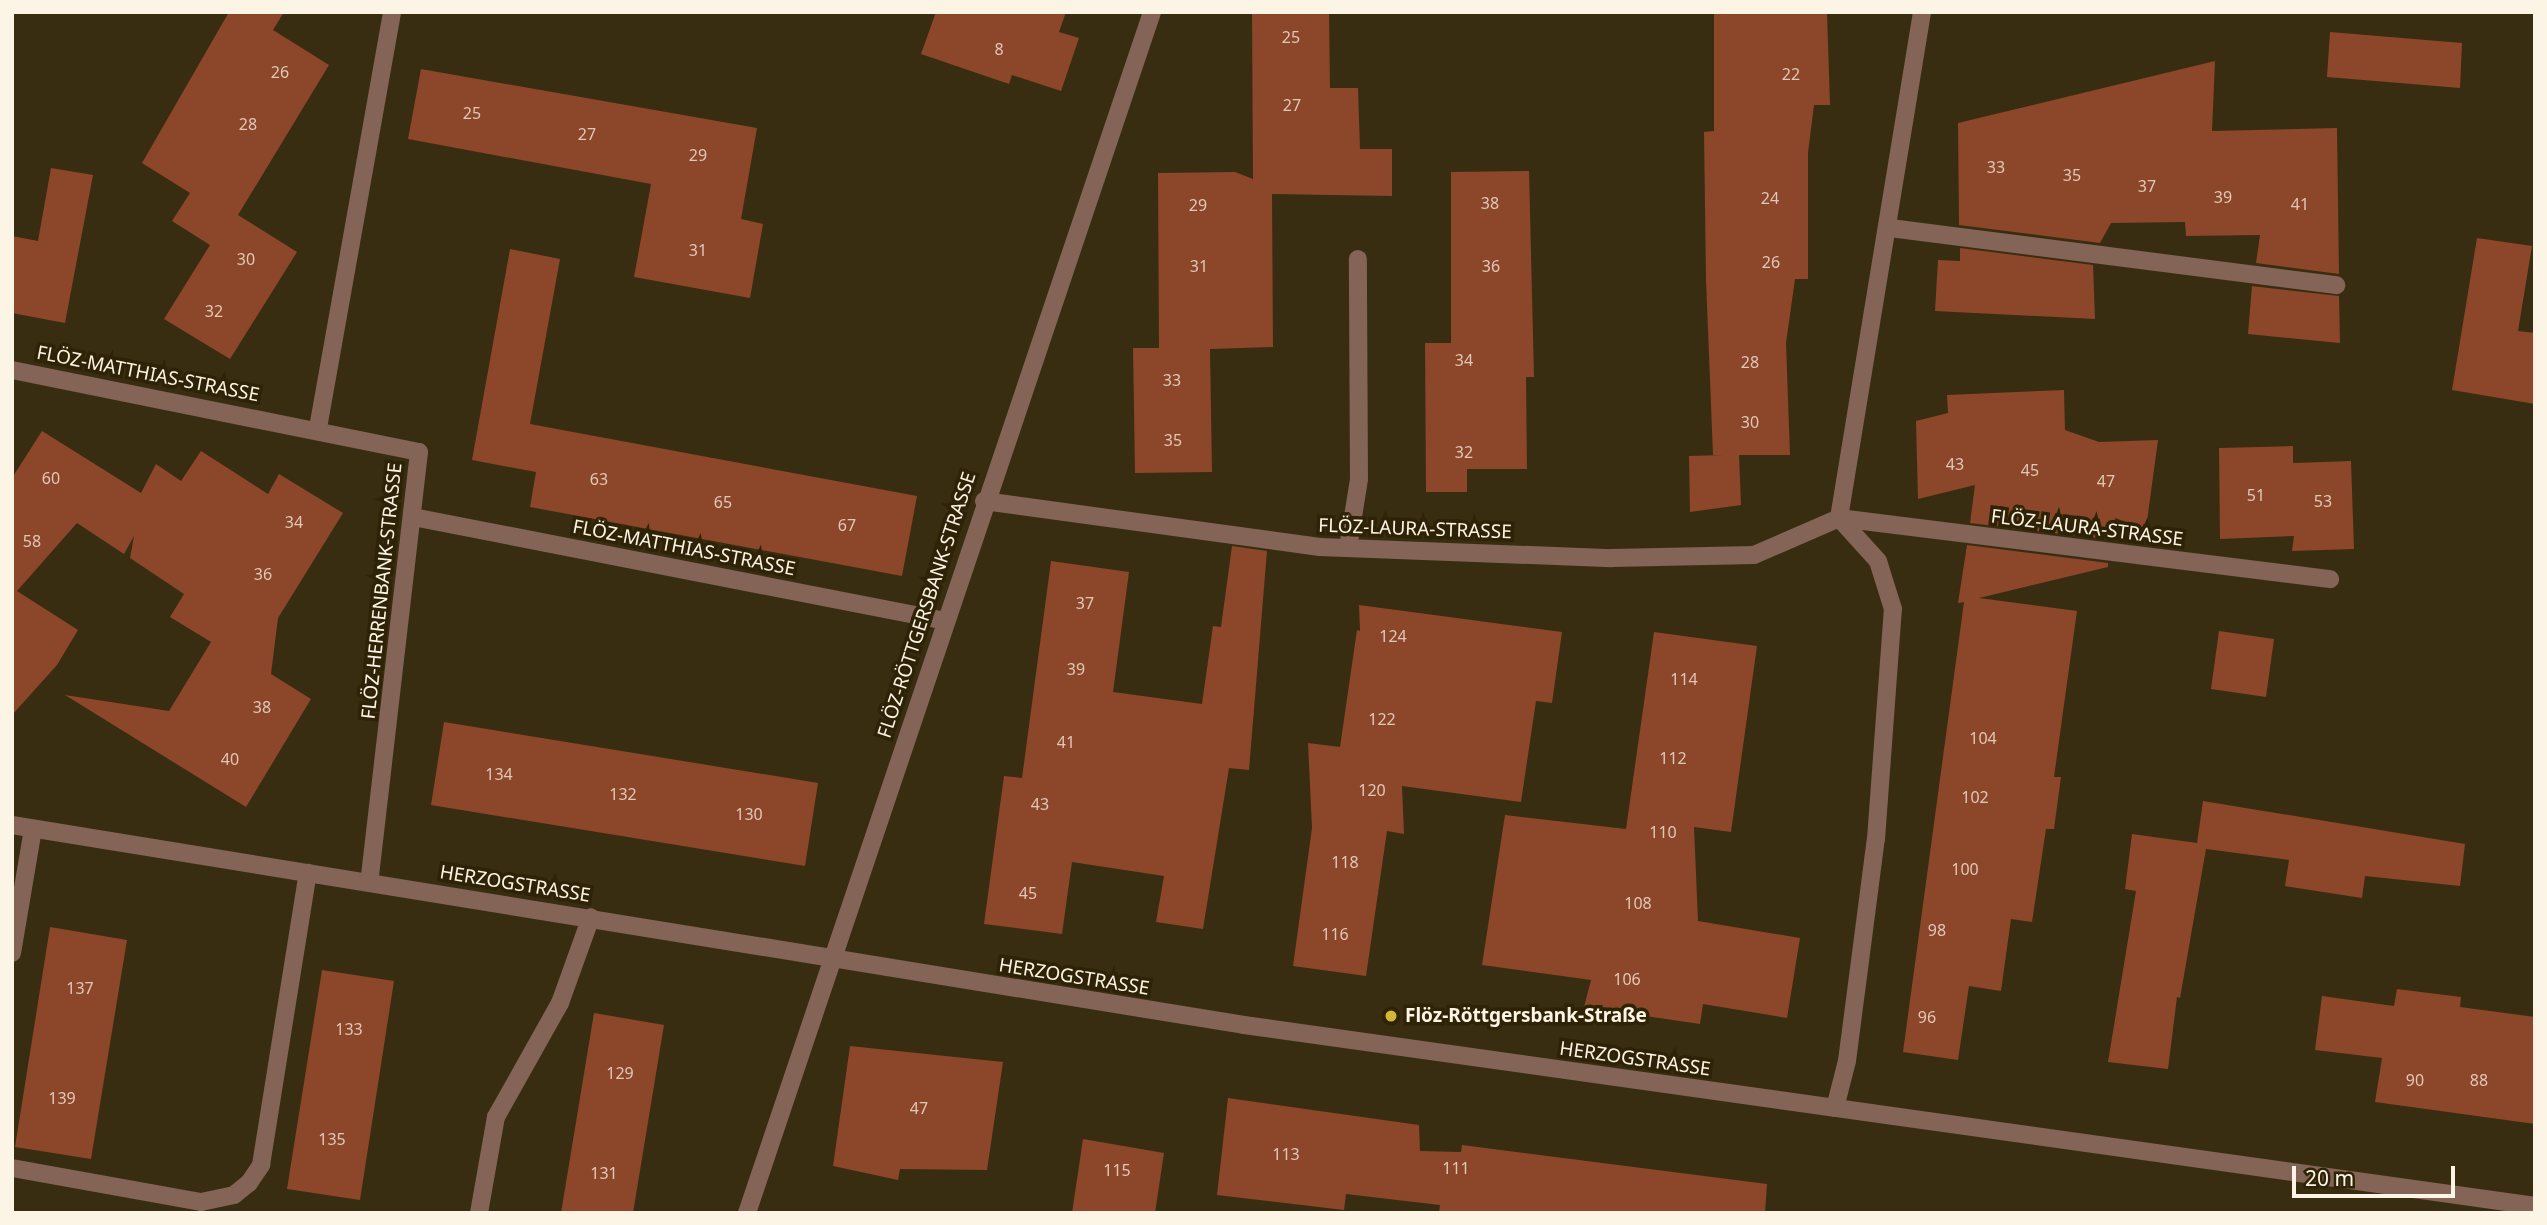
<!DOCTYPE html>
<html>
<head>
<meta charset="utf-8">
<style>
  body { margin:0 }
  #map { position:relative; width:2547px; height:1225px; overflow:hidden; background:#392d11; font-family:"Noto Sans",sans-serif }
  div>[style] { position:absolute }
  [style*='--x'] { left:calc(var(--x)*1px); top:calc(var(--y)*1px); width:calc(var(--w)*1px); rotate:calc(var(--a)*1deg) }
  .building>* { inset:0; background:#8c462a }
  .minor>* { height:18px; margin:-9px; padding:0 9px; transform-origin:9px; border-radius:9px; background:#836456 }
  .dots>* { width:19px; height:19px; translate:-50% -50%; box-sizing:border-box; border:4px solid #2e2306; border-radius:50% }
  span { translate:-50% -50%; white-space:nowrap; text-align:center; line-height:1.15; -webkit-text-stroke:7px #2e2306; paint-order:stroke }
  .number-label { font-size:16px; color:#e0c8b6 }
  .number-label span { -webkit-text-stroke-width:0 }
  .street-label { font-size:19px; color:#fcf4e4 }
  .poi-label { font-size:19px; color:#fcf4e4; font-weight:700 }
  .left { translate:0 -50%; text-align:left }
  .frame { position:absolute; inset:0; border:14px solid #fcf4e4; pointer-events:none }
  .scale { position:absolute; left:2292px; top:1166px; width:163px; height:32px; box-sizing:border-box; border:4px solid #fcf4e4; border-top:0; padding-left:9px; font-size:21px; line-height:24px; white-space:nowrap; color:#fcf4e4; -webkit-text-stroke:5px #2e2306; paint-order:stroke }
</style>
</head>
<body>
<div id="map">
  <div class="building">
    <i style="clip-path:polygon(229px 12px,284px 12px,273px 30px,329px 65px,238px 215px,297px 252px,230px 359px,164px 319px,210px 245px,172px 221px,190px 193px,142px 163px)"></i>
    <i style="clip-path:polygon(936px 12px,1066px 12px,1059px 32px,1079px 38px,1061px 91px,1012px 75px,1009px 84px,921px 54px)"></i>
    <i style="clip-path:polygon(1252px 12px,1329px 12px,1330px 88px,1358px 88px,1360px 149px,1392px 149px,1392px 196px,1272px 194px,1273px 347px,1210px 349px,1212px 472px,1135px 473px,1133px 348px,1159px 348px,1158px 173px,1235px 172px,1253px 179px)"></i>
    <i style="clip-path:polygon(1714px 12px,1827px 12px,1830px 105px,1814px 105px,1808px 153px,1808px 279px,1795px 279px,1786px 343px,1790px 455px,1739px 455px,1741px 505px,1690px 512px,1689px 456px,1724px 455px,1713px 455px,1706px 280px,1704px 132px,1714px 131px)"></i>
    <i style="clip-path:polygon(2330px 32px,2462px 43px,2460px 88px,2327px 77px)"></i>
    <i style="clip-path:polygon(2215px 61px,2212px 131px,2337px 128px,2339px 274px,2256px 263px,2260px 235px,2186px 236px,2185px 222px,2111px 223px,2100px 243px,1959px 225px,1958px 123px)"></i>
    <i style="clip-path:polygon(421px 69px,757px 128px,741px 219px,763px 224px,750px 298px,634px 277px,651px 184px,408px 139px)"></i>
    <i style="clip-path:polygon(51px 168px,93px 175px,65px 323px,12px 313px,12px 236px,38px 241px)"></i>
    <i style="clip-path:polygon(1529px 171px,1534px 377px,1526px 377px,1527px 469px,1467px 469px,1467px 492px,1426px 492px,1425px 343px,1451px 343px,1451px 172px)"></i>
    <i style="clip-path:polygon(2477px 238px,2532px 246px,2518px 331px,2535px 333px,2535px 404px,2452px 390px)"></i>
    <i style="clip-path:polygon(1960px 248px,2093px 265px,2095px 319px,1935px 311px,1938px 260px,1960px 261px)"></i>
    <i style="clip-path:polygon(510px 249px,560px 259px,530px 424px,917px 496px,902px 576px,530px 507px,536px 472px,472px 460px)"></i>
    <i style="clip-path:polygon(2252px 286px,2339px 296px,2340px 343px,2248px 334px)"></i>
    <i style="clip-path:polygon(2064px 390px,2065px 430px,2099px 442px,2158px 440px,2146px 529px,2115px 518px,2112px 540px,1970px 523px,1975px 485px,1918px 499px,1916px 421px,1948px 413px,1947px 395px)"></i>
    <i style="clip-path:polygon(42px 431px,141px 493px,156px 464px,181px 481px,201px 451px,268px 494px,279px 474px,343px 513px,278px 618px,271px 674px,311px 699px,246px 807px,65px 695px,169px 711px,211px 642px,170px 617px,184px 594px,130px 558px,134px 536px,124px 554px,77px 523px,17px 591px,78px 630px,57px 665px,12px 715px,12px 478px)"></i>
    <i style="clip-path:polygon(2293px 446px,2293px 463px,2351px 461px,2354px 549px,2292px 551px,2294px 536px,2220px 539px,2219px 448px)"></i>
    <i style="clip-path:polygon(1967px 545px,2108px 563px,2108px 567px,1979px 598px,2077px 611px,2054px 777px,2061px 777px,2054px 829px,2046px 829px,2032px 922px,2011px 919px,2001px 991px,1969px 986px,1958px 1060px,1903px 1052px,1964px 602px,1958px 603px)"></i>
    <i style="clip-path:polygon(1232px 546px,1267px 551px,1249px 770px,1229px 768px,1203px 929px,1156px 922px,1164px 876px,1072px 862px,1062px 934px,984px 924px,1004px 776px,1022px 778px,1051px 561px,1129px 572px,1113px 692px,1202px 704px,1213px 626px,1221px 627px)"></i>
    <i style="clip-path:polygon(1359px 605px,1562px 632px,1552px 703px,1536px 701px,1521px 802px,1402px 786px,1404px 834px,1387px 831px,1366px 976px,1293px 966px,1312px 828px,1308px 743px,1340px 747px,1357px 630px,1360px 631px)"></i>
    <i style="clip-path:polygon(2219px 631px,2274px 639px,2266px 697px,2211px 689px)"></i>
    <i style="clip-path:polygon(1654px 632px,1757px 646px,1731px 832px,1694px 827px,1698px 921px,1800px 938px,1787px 1018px,1703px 1004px,1700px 1024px,1584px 1007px,1591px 980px,1482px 965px,1505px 815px,1626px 829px)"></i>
    <i style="clip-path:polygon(444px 722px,818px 783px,805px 866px,431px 805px)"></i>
    <i style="clip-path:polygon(2203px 801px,2465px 844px,2460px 886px,2365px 876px,2362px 898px,2285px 886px,2289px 860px,2206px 849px,2180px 998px,2177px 997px,2168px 1069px,2108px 1062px,2136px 891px,2125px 889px,2132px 834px,2197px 843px)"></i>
    <i style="clip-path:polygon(50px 927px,127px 940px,91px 1159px,15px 1147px)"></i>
    <i style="clip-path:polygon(322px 970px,394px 981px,360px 1200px,287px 1189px)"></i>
    <i style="clip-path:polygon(2397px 989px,2461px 997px,2460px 1007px,2535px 1017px,2535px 1124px,2375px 1102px,2382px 1058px,2315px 1050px,2322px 996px,2394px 1006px)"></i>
    <i style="clip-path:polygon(594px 1013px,664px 1025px,633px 1213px,561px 1213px)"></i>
    <i style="clip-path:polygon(850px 1046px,1003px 1062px,987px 1170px,900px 1169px,898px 1180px,833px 1166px)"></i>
    <i style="clip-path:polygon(1228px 1098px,1419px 1125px,1420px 1151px,1461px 1152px,1462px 1145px,1767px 1184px,1765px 1213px,1439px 1213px,1440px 1205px,1346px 1194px,1344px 1210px,1217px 1195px)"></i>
    <i style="clip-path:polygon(1083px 1139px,1164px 1153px,1155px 1213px,1072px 1213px)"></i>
  </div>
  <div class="minor">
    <i style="--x:1890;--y:228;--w:450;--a:7.3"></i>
    <i style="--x:12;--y:370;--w:415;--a:11.4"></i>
    <i style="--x:419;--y:452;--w:433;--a:96.6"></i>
    <i style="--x:318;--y:428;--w:423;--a:-79.9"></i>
    <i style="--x:984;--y:501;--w:339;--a:7.8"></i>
    <i style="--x:1320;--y:547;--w:292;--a:2.2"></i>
    <i style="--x:1612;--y:558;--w:142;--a:-1.2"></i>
    <i style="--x:1754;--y:555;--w:93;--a:-23.5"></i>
    <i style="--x:1839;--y:518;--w:513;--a:-80.68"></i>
    <i style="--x:413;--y:517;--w:543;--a:11.04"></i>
    <i style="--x:1839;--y:518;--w:495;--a:7.1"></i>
    <i style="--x:1348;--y:548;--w:70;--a:-80.9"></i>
    <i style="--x:1359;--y:479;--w:220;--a:-90.3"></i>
    <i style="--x:12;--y:825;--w:1248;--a:9.22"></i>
    <i style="--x:1244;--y:1025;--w:1304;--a:7.98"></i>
    <i style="--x:12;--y:953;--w:126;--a:-80.4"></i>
    <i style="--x:1835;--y:1108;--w:49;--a:-75.7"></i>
    <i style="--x:1847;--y:1061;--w:224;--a:-82.6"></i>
    <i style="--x:1876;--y:839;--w:231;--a:-85.8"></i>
    <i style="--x:1893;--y:609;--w:50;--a:-107.4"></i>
    <i style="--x:1878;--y:561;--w:58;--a:-132.2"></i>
    <i style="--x:12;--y:1168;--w:192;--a:10.2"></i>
    <i style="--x:201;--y:1202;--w:34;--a:-12"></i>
    <i style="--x:234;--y:1195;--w:19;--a:-39"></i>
    <i style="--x:249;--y:1183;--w:22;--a:-56"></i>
    <i style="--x:261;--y:1165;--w:296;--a:-80.9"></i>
    <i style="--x:479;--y:1213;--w:97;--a:-80"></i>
    <i style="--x:496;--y:1117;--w:131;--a:-60.7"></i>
    <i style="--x:560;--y:1003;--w:91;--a:-70.2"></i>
    <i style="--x:747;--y:1213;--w:1267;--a:-71.36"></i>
  </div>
  <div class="dots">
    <i style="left:1391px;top:1016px;background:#d3b635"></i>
  </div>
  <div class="number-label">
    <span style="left:1291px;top:37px">25</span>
    <span style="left:999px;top:49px">8</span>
    <span style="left:280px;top:72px">26</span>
    <span style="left:1791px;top:74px">22</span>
    <span style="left:1292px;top:105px">27</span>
    <span style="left:472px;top:113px">25</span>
    <span style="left:248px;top:124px">28</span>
    <span style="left:587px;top:134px">27</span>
    <span style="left:698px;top:155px">29</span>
    <span style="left:1996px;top:167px">33</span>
    <span style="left:2072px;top:175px">35</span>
    <span style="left:2147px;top:186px">37</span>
    <span style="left:2223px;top:197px">39</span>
    <span style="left:1770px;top:198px">24</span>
    <span style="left:1490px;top:203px">38</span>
    <span style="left:2300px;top:204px">41</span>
    <span style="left:1198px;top:205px">29</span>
    <span style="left:698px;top:250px">31</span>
    <span style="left:246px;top:259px">30</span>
    <span style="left:1771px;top:262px">26</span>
    <span style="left:1199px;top:266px">31</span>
    <span style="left:1491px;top:266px">36</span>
    <span style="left:214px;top:311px">32</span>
    <span style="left:1464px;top:360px">34</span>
    <span style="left:1750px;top:362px">28</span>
    <span style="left:1172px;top:380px">33</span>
    <span style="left:1750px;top:422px">30</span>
    <span style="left:1173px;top:440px">35</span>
    <span style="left:1464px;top:452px">32</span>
    <span style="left:1955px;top:464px">43</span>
    <span style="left:2030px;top:470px">45</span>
    <span style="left:51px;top:478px">60</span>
    <span style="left:599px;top:479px">63</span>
    <span style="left:2106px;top:481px">47</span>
    <span style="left:2256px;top:495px">51</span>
    <span style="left:2323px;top:501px">53</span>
    <span style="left:723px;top:502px">65</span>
    <span style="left:294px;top:522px">34</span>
    <span style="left:847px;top:525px">67</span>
    <span style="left:32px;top:541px">58</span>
    <span style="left:263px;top:574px">36</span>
    <span style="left:1085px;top:603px">37</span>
    <span style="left:1393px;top:636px">124</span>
    <span style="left:1076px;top:669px">39</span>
    <span style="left:1684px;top:679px">114</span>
    <span style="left:262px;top:707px">38</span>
    <span style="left:1382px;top:719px">122</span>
    <span style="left:1983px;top:738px">104</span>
    <span style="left:1066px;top:742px">41</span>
    <span style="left:1673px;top:758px">112</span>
    <span style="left:230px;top:759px">40</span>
    <span style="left:499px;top:774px">134</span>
    <span style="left:1372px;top:790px">120</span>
    <span style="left:623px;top:794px">132</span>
    <span style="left:1975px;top:797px">102</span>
    <span style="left:1040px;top:804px">43</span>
    <span style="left:749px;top:814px">130</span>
    <span style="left:1663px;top:832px">110</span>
    <span style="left:1345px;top:862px">118</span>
    <span style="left:1965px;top:869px">100</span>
    <span style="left:1028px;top:893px">45</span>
    <span style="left:1638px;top:903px">108</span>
    <span style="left:1937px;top:930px">98</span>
    <span style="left:1335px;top:934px">116</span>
    <span style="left:1627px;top:979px">106</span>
    <span style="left:80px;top:988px">137</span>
    <span style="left:1927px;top:1017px">96</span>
    <span style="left:349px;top:1029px">133</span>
    <span style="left:620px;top:1073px">129</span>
    <span style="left:2415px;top:1080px">90</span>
    <span style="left:2479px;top:1080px">88</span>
    <span style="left:62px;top:1098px">139</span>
    <span style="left:919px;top:1108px">47</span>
    <span style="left:332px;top:1139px">135</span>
    <span style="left:1286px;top:1154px">113</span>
    <span style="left:1456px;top:1168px">111</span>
    <span style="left:1117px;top:1170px">115</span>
    <span style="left:604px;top:1173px">131</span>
  </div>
  <div class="street-label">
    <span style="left:148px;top:374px;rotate:11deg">FLÖZ-MATTHIAS-STRASSE</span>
    <span style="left:2087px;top:528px;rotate:7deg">FLÖZ-LAURA-STRASSE</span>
    <span style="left:1415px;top:529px;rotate:2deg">FLÖZ-LAURA-STRASSE</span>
    <span style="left:684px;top:548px;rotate:11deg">FLÖZ-MATTHIAS-STRASSE</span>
    <span style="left:382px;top:591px;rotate:-84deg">FLÖZ-HERRENBANK-STRASSE</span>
    <span style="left:927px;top:605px;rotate:-72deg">FLÖZ-RÖTTGERSBANK-STRASSE</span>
    <span style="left:515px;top:884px;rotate:9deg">HERZOGSTRASSE</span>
    <span style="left:1074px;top:977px;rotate:9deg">HERZOGSTRASSE</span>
    <span style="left:1635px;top:1059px;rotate:8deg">HERZOGSTRASSE</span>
  </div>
  <div class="poi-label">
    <span class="left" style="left:1405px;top:1016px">Flöz-Röttgersbank-Straße</span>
  </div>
  <div class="frame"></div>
  <div class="scale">20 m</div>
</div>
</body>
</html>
